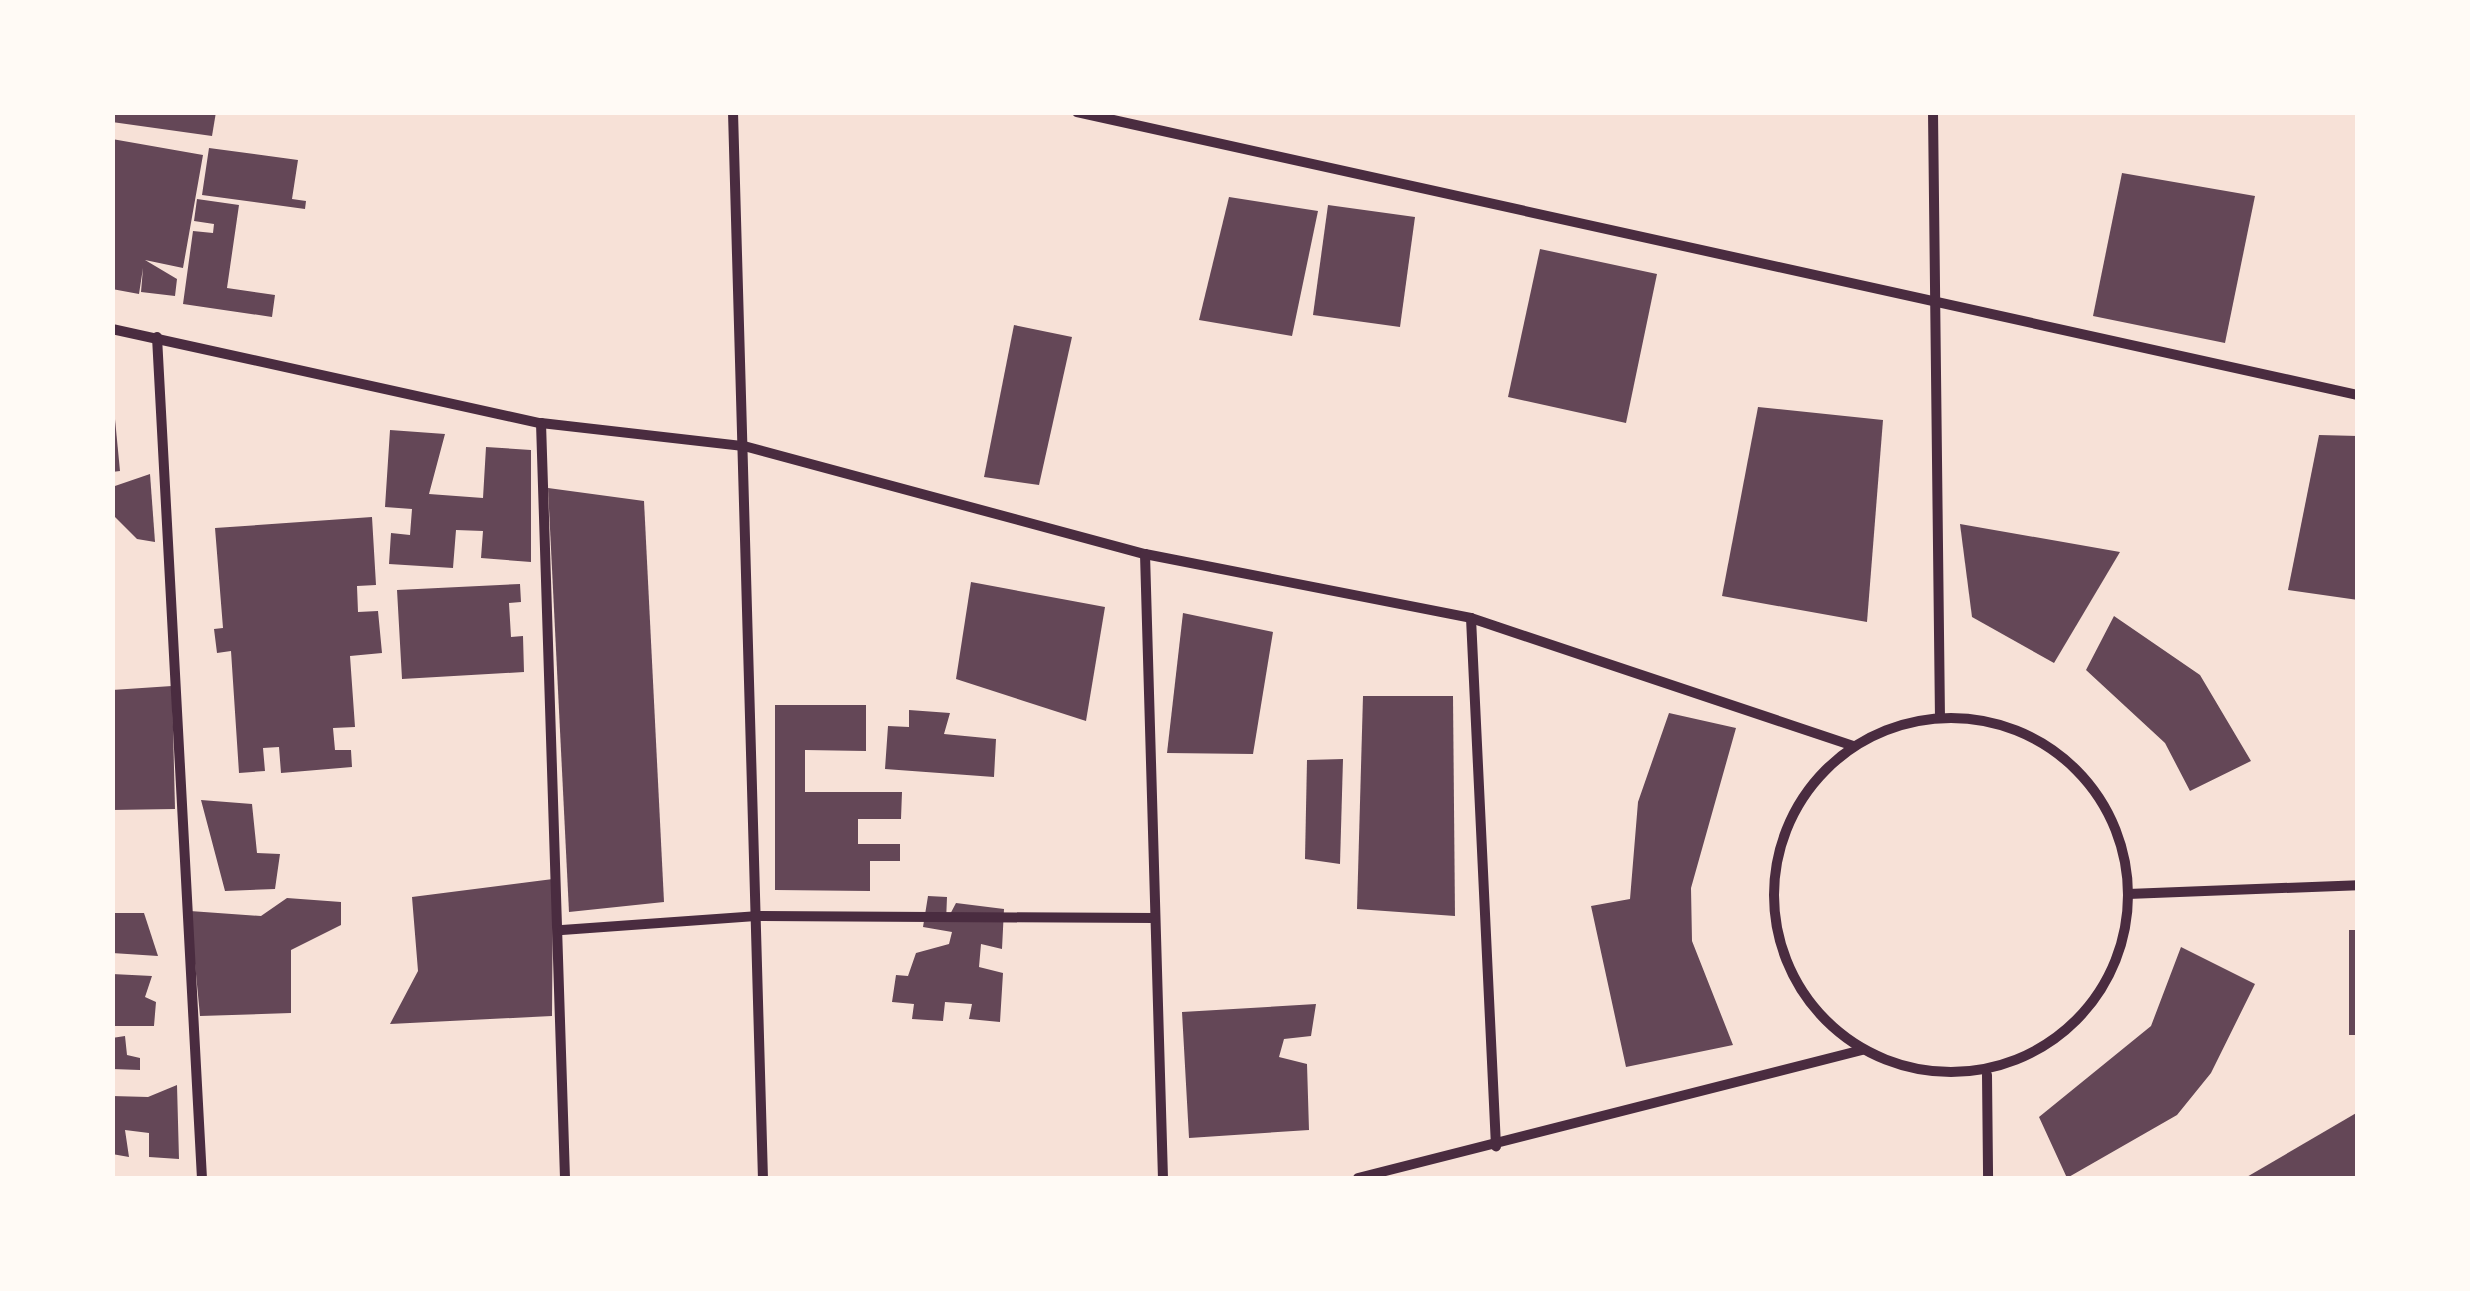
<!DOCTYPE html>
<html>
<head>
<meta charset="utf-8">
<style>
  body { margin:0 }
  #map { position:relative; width:2470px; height:1291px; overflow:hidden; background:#f7e1d7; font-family:Helvetica,sans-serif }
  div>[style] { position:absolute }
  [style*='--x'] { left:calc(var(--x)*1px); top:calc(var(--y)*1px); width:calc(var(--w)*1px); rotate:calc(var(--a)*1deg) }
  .building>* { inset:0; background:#644757 }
  .minor>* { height:10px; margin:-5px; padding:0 5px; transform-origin:5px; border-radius:5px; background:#4a2c40 }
  .minor>.ring { margin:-5px; padding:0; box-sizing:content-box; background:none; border:10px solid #4a2c40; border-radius:50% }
  span { translate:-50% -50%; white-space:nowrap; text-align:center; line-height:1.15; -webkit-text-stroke:9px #fffaf5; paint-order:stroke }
  .frame { position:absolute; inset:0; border:115px solid #fffaf5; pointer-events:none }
</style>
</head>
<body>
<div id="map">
  <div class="building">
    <i style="clip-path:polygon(112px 112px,216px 112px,212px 136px,112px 122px)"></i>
    <i style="clip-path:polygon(112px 139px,203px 155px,183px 268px,145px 260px,177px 279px,175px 296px,141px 292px,143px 268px,139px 294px,112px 289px)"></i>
    <i style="clip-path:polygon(209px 148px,298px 160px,292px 199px,306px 201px,305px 209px,202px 195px)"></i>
    <i style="clip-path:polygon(2122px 173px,2255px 196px,2225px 343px,2093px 316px)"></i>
    <i style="clip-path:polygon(1229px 197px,1318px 211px,1292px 336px,1199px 320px)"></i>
    <i style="clip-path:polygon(197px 199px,239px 205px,227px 288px,275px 295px,272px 317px,183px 304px,193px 231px,213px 233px,214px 224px,194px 221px)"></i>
    <i style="clip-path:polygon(1328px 205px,1415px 217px,1400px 327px,1313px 315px)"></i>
    <i style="clip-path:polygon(1540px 249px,1657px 274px,1626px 423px,1508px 397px)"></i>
    <i style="clip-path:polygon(1014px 325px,1072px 337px,1039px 485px,984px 477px)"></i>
    <i style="clip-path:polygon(112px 388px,120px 471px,112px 472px)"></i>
    <i style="clip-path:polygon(1758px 407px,1883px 420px,1867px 622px,1722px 596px)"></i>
    <i style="clip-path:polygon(390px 430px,445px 434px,429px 494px,483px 498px,486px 447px,531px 450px,531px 562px,481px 558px,483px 531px,456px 530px,453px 568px,389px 564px,391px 533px,410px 535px,412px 509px,385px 507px)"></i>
    <i style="clip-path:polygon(2319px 435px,2358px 436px,2358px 600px,2288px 590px)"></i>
    <i style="clip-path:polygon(150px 474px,155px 542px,137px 539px,112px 514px,112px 487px)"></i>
    <i style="clip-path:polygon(548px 488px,644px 501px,664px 902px,569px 912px)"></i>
    <i style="clip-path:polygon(372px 517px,376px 585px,357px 586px,358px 612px,378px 611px,382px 653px,350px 656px,355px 727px,333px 728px,335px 750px,351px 750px,352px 767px,281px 773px,279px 747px,263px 748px,265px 771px,239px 773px,231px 651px,217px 653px,214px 629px,223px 628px,215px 528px)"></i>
    <i style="clip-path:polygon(1960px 524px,2120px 552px,2054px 663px,1972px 617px)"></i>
    <i style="clip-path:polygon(971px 582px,1105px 607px,1086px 721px,956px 679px)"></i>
    <i style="clip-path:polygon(520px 584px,521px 602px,509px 603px,511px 637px,523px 636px,524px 672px,402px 679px,397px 590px)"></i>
    <i style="clip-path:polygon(1183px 613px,1273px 632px,1253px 754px,1167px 753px)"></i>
    <i style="clip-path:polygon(2114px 616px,2200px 675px,2251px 761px,2190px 791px,2165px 743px,2086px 670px)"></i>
    <i style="clip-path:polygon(172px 686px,175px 809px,112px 810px,112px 690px)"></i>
    <i style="clip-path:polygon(1363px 696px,1453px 696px,1455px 916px,1357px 909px)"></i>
    <i style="clip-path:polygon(775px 705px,866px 705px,866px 751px,805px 750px,805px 792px,902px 792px,901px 819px,858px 819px,858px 844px,900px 844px,900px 861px,870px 861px,870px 891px,775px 890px)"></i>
    <i style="clip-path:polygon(909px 710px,950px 713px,944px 734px,996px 739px,994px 777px,885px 769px,888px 726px,909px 727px)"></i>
    <i style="clip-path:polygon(1669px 713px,1736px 728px,1691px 888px,1692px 941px,1733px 1045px,1626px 1067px,1591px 906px,1630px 899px,1638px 802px)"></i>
    <i style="clip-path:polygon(1343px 759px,1340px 864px,1305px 859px,1307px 760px)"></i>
    <i style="clip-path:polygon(201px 800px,252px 804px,257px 853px,280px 854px,275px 889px,225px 891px)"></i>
    <i style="clip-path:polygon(553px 879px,552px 1016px,390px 1024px,418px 971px,412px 897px)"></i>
    <i style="clip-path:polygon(928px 896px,947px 897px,946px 922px,956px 903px,1004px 909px,1002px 949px,981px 944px,979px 967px,1003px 973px,1000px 1022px,969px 1019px,972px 1004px,945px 1002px,943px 1021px,912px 1019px,914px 1004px,892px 1002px,896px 975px,908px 976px,916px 953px,949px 944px,952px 932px,923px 927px)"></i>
    <i style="clip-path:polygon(287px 898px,341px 902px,341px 925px,291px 950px,291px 1013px,200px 1016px,190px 911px,261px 916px)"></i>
    <i style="clip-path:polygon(112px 913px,144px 913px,158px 956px,112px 953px)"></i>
    <i style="clip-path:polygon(2349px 930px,2358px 930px,2358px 1035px,2349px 1035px)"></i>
    <i style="clip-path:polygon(2181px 947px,2255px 984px,2211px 1073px,2177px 1115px,2067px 1178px,2039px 1117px,2151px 1026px)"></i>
    <i style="clip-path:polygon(112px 974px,152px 976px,145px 997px,156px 1002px,154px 1026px,112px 1026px)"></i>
    <i style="clip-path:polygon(1316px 1004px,1311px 1036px,1284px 1039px,1279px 1057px,1307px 1064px,1309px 1130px,1189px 1138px,1182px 1012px)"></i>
    <i style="clip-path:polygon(125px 1036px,127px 1055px,140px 1058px,140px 1070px,112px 1069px,112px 1038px)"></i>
    <i style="clip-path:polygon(177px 1085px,179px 1159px,149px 1157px,149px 1133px,125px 1130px,129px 1157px,112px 1154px,112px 1096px,148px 1097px)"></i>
    <i style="clip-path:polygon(2358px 1112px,2358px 1178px,2245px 1178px)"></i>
  </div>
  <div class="minor">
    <i style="--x:733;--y:112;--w:1066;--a:88.39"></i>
    <i style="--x:1077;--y:112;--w:1312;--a:12.46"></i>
    <i style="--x:1933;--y:112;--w:605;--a:89.34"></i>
    <i style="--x:112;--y:329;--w:439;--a:12.4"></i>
    <i style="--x:541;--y:423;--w:204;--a:6.5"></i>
    <i style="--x:744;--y:446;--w:415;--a:15.1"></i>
    <i style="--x:1145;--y:554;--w:332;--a:11.1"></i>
    <i style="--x:1471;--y:618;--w:403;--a:18.5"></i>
    <i style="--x:157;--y:337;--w:842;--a:86.94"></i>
    <i style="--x:541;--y:423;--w:755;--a:88.18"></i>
    <i style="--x:1145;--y:554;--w:624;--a:88.35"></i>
    <i style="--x:1471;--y:618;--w:529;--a:87.29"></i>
    <i class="ring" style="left:1774px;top:718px;width:344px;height:344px"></i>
    <i style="--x:2128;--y:894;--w:230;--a:-2.2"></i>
    <i style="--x:562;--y:930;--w:194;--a:-4.1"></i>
    <i style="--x:755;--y:916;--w:400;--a:0.3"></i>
    <i style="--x:1987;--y:1075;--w:103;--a:89.4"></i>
    <i style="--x:1358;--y:1178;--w:520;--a:-14.25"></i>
  </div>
  <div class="frame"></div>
</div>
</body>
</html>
